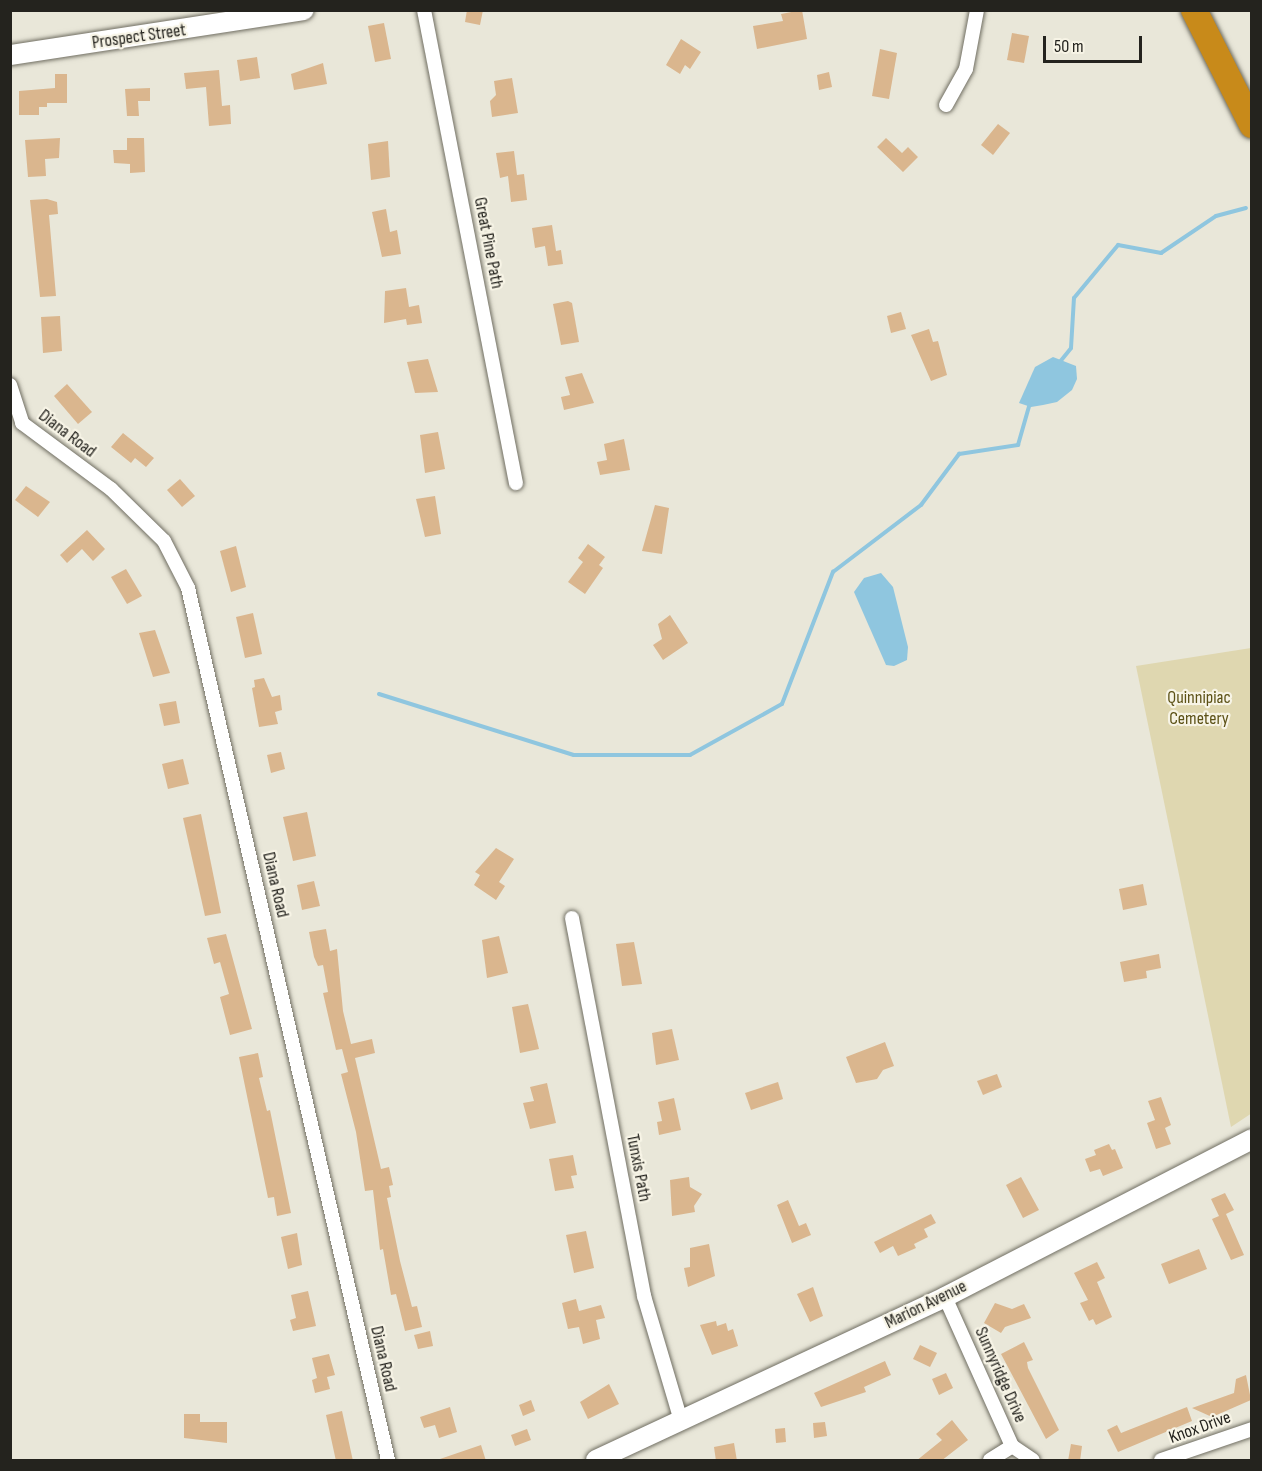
<!DOCTYPE html>
<html>
<head>
<meta charset="utf-8">
<style>
  body { margin:0 }
  #map { position:relative; width:1262px; height:1471px; overflow:hidden; background:#e9e7d9; font-family:"Sofia Sans Condensed",sans-serif }
  div>[style] { position:absolute }
  [style*='--x'] { left:calc(var(--x)*1px); top:calc(var(--y)*1px); width:calc(var(--w)*1px); rotate:calc(var(--a)*1deg) }
  .green>* { inset:0; background:#dfd7b0 }
  .water>* { inset:0; background:#8fc6df }
  .stream>* { height:4px; margin:-2px; padding:0 2px; transform-origin:2px; border-radius:2px; background:#8fc6df }
  .building>* { inset:0; background:#dab68e }
  .roads { filter:drop-shadow(0 0 2px #706e62) drop-shadow(0 0 2px #706e62) }
  .street>* { height:14px; margin:-7px; padding:0 7px; transform-origin:7px; border-radius:7px; background:#fff }
  .secondary>* { height:20px; margin:-10px; padding:0 10px; transform-origin:10px; border-radius:10px; background:#fff }
  .highway>* { height:26px; margin:-13px; padding:0 13px; transform-origin:13px; border-radius:13px; background:#c88a1a }
  span { translate:-50% -50%; white-space:nowrap; text-align:center; line-height:1.15; -webkit-text-stroke:4.5px #f7f4e6; paint-order:stroke }
  .street-label { font-size:18px; color:#24231e }
  .park-label { font-size:18px; color:#5c5116 }
  .frame { position:absolute; inset:0; border:12px solid #24231e; pointer-events:none }
  .scale { position:absolute; left:1043px; top:36px; width:99px; height:27px; box-sizing:border-box; border:3px solid #24231e; border-top:0; padding-left:8px; font-size:18px; line-height:21px; white-space:nowrap; color:#24231e; -webkit-text-stroke:4px #f7f4e6; paint-order:stroke }
</style>
</head>
<body>
<div id="map">
  <div class="green">
    <i style="clip-path:polygon(1251px 648px,1252px 1113px,1231px 1127px,1136px 666px)"></i>
  </div>
  <div class="water">
    <i style="clip-path:polygon(1053px 357px,1076px 366px,1077px 379px,1072px 390px,1057px 402px,1043px 405px,1031px 407px,1019px 403px,1035px 367px)"></i>
    <i style="clip-path:polygon(881px 573px,893px 587px,908px 647px,907px 660px,894px 666px,886px 665px,854px 592px,864px 578px)"></i>
  </div>
  <div class="stream">
    <i style="--x:1059;--y:363;--w:19;--a:-51"></i>
    <i style="--x:1071;--y:348;--w:50;--a:-86.6"></i>
    <i style="--x:1074;--y:298;--w:69;--a:-50.3"></i>
    <i style="--x:1118;--y:245;--w:44;--a:10.5"></i>
    <i style="--x:1161;--y:253;--w:66;--a:-33.9"></i>
    <i style="--x:1216;--y:216;--w:31;--a:-15"></i>
    <i style="--x:379;--y:694;--w:204;--a:17.4"></i>
    <i style="--x:574;--y:755;--w:116;--a:0"></i>
    <i style="--x:690;--y:755;--w:105;--a:-29"></i>
    <i style="--x:782;--y:704;--w:142;--a:-68.9"></i>
    <i style="--x:833;--y:572;--w:111;--a:-37.3"></i>
    <i style="--x:921;--y:505;--w:64;--a:-53.3"></i>
    <i style="--x:959;--y:454;--w:60;--a:-8.7"></i>
    <i style="--x:1018;--y:445;--w:44;--a:-74.1"></i>
  </div>
  <div class="building">
    <i style="clip-path:polygon(467px 10px,483px 10px,480px 25px,465px 22px)"></i>
    <i style="clip-path:polygon(802px 10px,807px 39px,757px 49px,753px 26px,783px 21px,781px 14px)"></i>
    <i style="clip-path:polygon(384px 23px,391px 59px,375px 62px,368px 26px)"></i>
    <i style="clip-path:polygon(1012px 33px,1029px 36px,1024px 63px,1007px 60px)"></i>
    <i style="clip-path:polygon(681px 39px,701px 52px,690px 69px,685px 65px,680px 74px,666px 65px)"></i>
    <i style="clip-path:polygon(880px 49px,897px 53px,889px 99px,872px 96px)"></i>
    <i style="clip-path:polygon(257px 57px,260px 78px,240px 81px,237px 60px)"></i>
    <i style="clip-path:polygon(323px 63px,327px 84px,294px 90px,291px 74px)"></i>
    <i style="clip-path:polygon(219px 70px,222px 106px,230px 105px,231px 124px,209px 126px,206px 87px,186px 89px,184px 73px)"></i>
    <i style="clip-path:polygon(829px 72px,832px 87px,819px 90px,817px 75px)"></i>
    <i style="clip-path:polygon(55px 74px,67px 74px,67px 103px,47px 103px,47px 107px,39px 107px,39px 115px,19px 115px,19px 91px,55px 88px)"></i>
    <i style="clip-path:polygon(512px 78px,518px 113px,492px 117px,490px 101px,496px 95px,494px 81px)"></i>
    <i style="clip-path:polygon(150px 88px,150px 101px,138px 101px,139px 116px,127px 116px,125px 89px)"></i>
    <i style="clip-path:polygon(998px 124px,1010px 133px,993px 155px,981px 145px)"></i>
    <i style="clip-path:polygon(60px 138px,59px 158px,45px 159px,46px 176px,28px 177px,25px 140px)"></i>
    <i style="clip-path:polygon(127px 138px,144px 138px,145px 172px,130px 173px,130px 164px,114px 163px,113px 150px,127px 150px)"></i>
    <i style="clip-path:polygon(886px 138px,902px 153px,908px 147px,918px 157px,903px 172px,877px 147px)"></i>
    <i style="clip-path:polygon(388px 141px,390px 177px,371px 180px,368px 144px)"></i>
    <i style="clip-path:polygon(514px 151px,517px 175px,524px 174px,527px 200px,511px 202px,508px 176px,500px 178px,496px 153px)"></i>
    <i style="clip-path:polygon(47px 199px,57px 202px,58px 214px,49px 215px,56px 296px,40px 297px,30px 200px)"></i>
    <i style="clip-path:polygon(386px 209px,390px 232px,397px 230px,401px 254px,382px 257px,372px 212px)"></i>
    <i style="clip-path:polygon(552px 225px,556px 251px,561px 250px,563px 264px,548px 266px,545px 246px,535px 248px,532px 228px)"></i>
    <i style="clip-path:polygon(406px 288px,409px 307px,419px 305px,422px 323px,407px 325px,406px 319px,384px 323px,385px 291px)"></i>
    <i style="clip-path:polygon(568px 301px,572px 303px,579px 342px,561px 345px,553px 304px)"></i>
    <i style="clip-path:polygon(901px 312px,906px 329px,891px 333px,887px 316px)"></i>
    <i style="clip-path:polygon(60px 316px,62px 351px,43px 353px,41px 317px)"></i>
    <i style="clip-path:polygon(929px 329px,933px 342px,938px 341px,947px 375px,931px 381px,911px 335px)"></i>
    <i style="clip-path:polygon(428px 359px,438px 392px,415px 393px,407px 362px)"></i>
    <i style="clip-path:polygon(582px 373px,594px 403px,564px 410px,561px 397px,570px 395px,565px 377px)"></i>
    <i style="clip-path:polygon(67px 384px,92px 412px,78px 424px,54px 396px)"></i>
    <i style="clip-path:polygon(438px 432px,445px 469px,425px 473px,420px 435px)"></i>
    <i style="clip-path:polygon(123px 433px,154px 458px,146px 467px,135px 458px,131px 463px,111px 447px)"></i>
    <i style="clip-path:polygon(624px 439px,630px 470px,600px 475px,597px 462px,607px 460px,604px 444px)"></i>
    <i style="clip-path:polygon(180px 479px,195px 496px,182px 507px,167px 490px)"></i>
    <i style="clip-path:polygon(26px 486px,50px 502px,38px 517px,15px 500px)"></i>
    <i style="clip-path:polygon(435px 496px,441px 534px,425px 537px,416px 499px)"></i>
    <i style="clip-path:polygon(655px 505px,669px 508px,662px 554px,642px 551px)"></i>
    <i style="clip-path:polygon(87px 530px,105px 549px,93px 561px,82px 549px,67px 563px,60px 555px)"></i>
    <i style="clip-path:polygon(588px 544px,605px 557px,599px 565px,603px 568px,585px 594px,568px 582px,583px 562px,578px 558px)"></i>
    <i style="clip-path:polygon(236px 546px,246px 587px,231px 592px,220px 551px)"></i>
    <i style="clip-path:polygon(126px 569px,142px 596px,127px 604px,111px 577px)"></i>
    <i style="clip-path:polygon(253px 613px,262px 654px,245px 658px,236px 617px)"></i>
    <i style="clip-path:polygon(670px 615px,688px 643px,663px 660px,653px 645px,662px 639px,658px 624px)"></i>
    <i style="clip-path:polygon(155px 630px,170px 673px,153px 677px,139px 633px)"></i>
    <i style="clip-path:polygon(264px 678px,272px 697px,280px 695px,282px 710px,275px 712px,278px 724px,259px 727px,252px 688px,255px 687px,254px 680px)"></i>
    <i style="clip-path:polygon(176px 701px,180px 723px,164px 726px,159px 704px)"></i>
    <i style="clip-path:polygon(281px 752px,285px 769px,271px 773px,267px 755px)"></i>
    <i style="clip-path:polygon(183px 759px,189px 784px,168px 789px,162px 764px)"></i>
    <i style="clip-path:polygon(307px 812px,316px 856px,293px 861px,283px 817px)"></i>
    <i style="clip-path:polygon(201px 814px,221px 913px,205px 916px,183px 818px)"></i>
    <i style="clip-path:polygon(496px 848px,514px 859px,499px 882px,505px 886px,496px 900px,474px 885px,480px 875px,475px 872px)"></i>
    <i style="clip-path:polygon(314px 881px,320px 906px,302px 910px,297px 885px)"></i>
    <i style="clip-path:polygon(1143px 884px,1147px 905px,1123px 910px,1119px 889px)"></i>
    <i style="clip-path:polygon(326px 929px,330px 951px,337px 949px,343px 1011px,351px 1044px,372px 1039px,375px 1053px,355px 1058px,381px 1169px,389px 1167px,393px 1185px,389px 1186px,391px 1197px,387px 1198px,400px 1261px,412px 1307px,417px 1306px,422px 1327px,405px 1331px,396px 1294px,391px 1295px,383px 1249px,380px 1250px,373px 1190px,365px 1191px,356px 1132px,341px 1074px,348px 1072px,342px 1049px,336px 1050px,323px 993px,328px 992px,323px 965px,318px 966px,314px 957px,309px 932px)"></i>
    <i style="clip-path:polygon(226px 934px,252px 1029px,230px 1035px,220px 997px,229px 994px,220px 962px,214px 964px,207px 938px)"></i>
    <i style="clip-path:polygon(499px 936px,508px 973px,487px 978px,482px 940px)"></i>
    <i style="clip-path:polygon(634px 942px,642px 984px,622px 986px,616px 944px)"></i>
    <i style="clip-path:polygon(1159px 954px,1161px 968px,1146px 971px,1147px 978px,1124px 982px,1120px 962px)"></i>
    <i style="clip-path:polygon(528px 1004px,539px 1049px,520px 1053px,512px 1007px)"></i>
    <i style="clip-path:polygon(672px 1029px,679px 1060px,656px 1065px,652px 1033px)"></i>
    <i style="clip-path:polygon(885px 1042px,894px 1066px,883px 1070px,877px 1079px,856px 1083px,846px 1057px)"></i>
    <i style="clip-path:polygon(258px 1053px,263px 1077px,259px 1078px,267px 1111px,270px 1110px,291px 1213px,277px 1216px,274px 1197px,268px 1198px,239px 1057px)"></i>
    <i style="clip-path:polygon(997px 1074px,1002px 1087px,983px 1095px,977px 1081px)"></i>
    <i style="clip-path:polygon(778px 1082px,783px 1099px,751px 1110px,745px 1093px)"></i>
    <i style="clip-path:polygon(547px 1083px,556px 1123px,530px 1129px,523px 1103px,534px 1101px,530px 1087px)"></i>
    <i style="clip-path:polygon(1161px 1097px,1171px 1125px,1165px 1128px,1171px 1144px,1156px 1149px,1147px 1123px,1155px 1120px,1148px 1101px)"></i>
    <i style="clip-path:polygon(674px 1098px,681px 1130px,659px 1135px,657px 1122px,662px 1121px,658px 1102px)"></i>
    <i style="clip-path:polygon(1109px 1144px,1112px 1150px,1115px 1149px,1123px 1168px,1103px 1176px,1100px 1169px,1090px 1172px,1085px 1159px,1096px 1155px,1094px 1150px)"></i>
    <i style="clip-path:polygon(573px 1155px,577px 1175px,571px 1176px,574px 1188px,555px 1191px,549px 1159px)"></i>
    <i style="clip-path:polygon(689px 1177px,690px 1187px,702px 1194px,694px 1206px,695px 1212px,672px 1216px,670px 1180px)"></i>
    <i style="clip-path:polygon(1021px 1177px,1039px 1210px,1023px 1218px,1006px 1185px)"></i>
    <i style="clip-path:polygon(1225px 1193px,1234px 1210px,1226px 1214px,1244px 1255px,1231px 1260px,1212px 1219px,1219px 1216px,1211px 1199px)"></i>
    <i style="clip-path:polygon(788px 1200px,799px 1226px,806px 1223px,811px 1235px,792px 1243px,777px 1205px)"></i>
    <i style="clip-path:polygon(931px 1214px,936px 1223px,924px 1229px,928px 1237px,914px 1244px,916px 1248px,898px 1256px,893px 1246px,880px 1253px,874px 1242px)"></i>
    <i style="clip-path:polygon(586px 1231px,594px 1268px,574px 1273px,566px 1235px)"></i>
    <i style="clip-path:polygon(297px 1233px,302px 1265px,288px 1269px,281px 1237px)"></i>
    <i style="clip-path:polygon(709px 1244px,715px 1276px,688px 1287px,684px 1268px,690px 1267px,690px 1248px)"></i>
    <i style="clip-path:polygon(1199px 1249px,1207px 1269px,1169px 1284px,1161px 1264px)"></i>
    <i style="clip-path:polygon(1097px 1262px,1105px 1278px,1097px 1282px,1112px 1317px,1096px 1325px,1093px 1319px,1089px 1321px,1080px 1303px,1088px 1300px,1074px 1273px)"></i>
    <i style="clip-path:polygon(813px 1287px,823px 1316px,810px 1322px,797px 1294px)"></i>
    <i style="clip-path:polygon(308px 1291px,316px 1326px,293px 1331px,290px 1320px,296px 1318px,291px 1295px)"></i>
    <i style="clip-path:polygon(576px 1299px,579px 1311px,601px 1305px,605px 1318px,596px 1320px,600px 1339px,583px 1344px,579px 1327px,568px 1329px,562px 1303px)"></i>
    <i style="clip-path:polygon(995px 1303px,1012px 1309px,1024px 1304px,1031px 1318px,1005px 1327px,1001px 1333px,984px 1323px)"></i>
    <i style="clip-path:polygon(716px 1321px,717px 1326px,726px 1323px,728px 1331px,733px 1329px,738px 1346px,712px 1355px,700px 1325px)"></i>
    <i style="clip-path:polygon(430px 1331px,433px 1346px,418px 1349px,414px 1335px)"></i>
    <i style="clip-path:polygon(1024px 1342px,1033px 1360px,1027px 1362px,1028px 1368px,1059px 1430px,1046px 1439px,1001px 1354px)"></i>
    <i style="clip-path:polygon(920px 1345px,937px 1353px,930px 1367px,913px 1359px)"></i>
    <i style="clip-path:polygon(329px 1354px,335px 1375px,327px 1377px,330px 1389px,315px 1393px,312px 1380px,317px 1378px,312px 1358px)"></i>
    <i style="clip-path:polygon(885px 1361px,891px 1375px,864px 1387px,866px 1392px,821px 1407px,814px 1393px)"></i>
    <i style="clip-path:polygon(946px 1373px,953px 1388px,939px 1395px,932px 1379px)"></i>
    <i style="clip-path:polygon(1246px 1375px,1251px 1400px,1212px 1417px,1192px 1408px,1234px 1393px,1236px 1379px)"></i>
    <i style="clip-path:polygon(609px 1384px,619px 1404px,588px 1419px,580px 1402px)"></i>
    <i style="clip-path:polygon(531px 1400px,535px 1411px,523px 1416px,519px 1405px)"></i>
    <i style="clip-path:polygon(450px 1407px,457px 1432px,439px 1438px,435px 1425px,424px 1428px,420px 1417px)"></i>
    <i style="clip-path:polygon(1187px 1407px,1192px 1421px,1118px 1452px,1107px 1430px,1117px 1425px,1121px 1433px)"></i>
    <i style="clip-path:polygon(342px 1411px,353px 1461px,336px 1461px,326px 1415px)"></i>
    <i style="clip-path:polygon(184px 1414px,200px 1414px,200px 1422px,227px 1422px,227px 1443px,184px 1438px)"></i>
    <i style="clip-path:polygon(952px 1420px,968px 1440px,941px 1461px,916px 1461px,942px 1440px,936px 1434px)"></i>
    <i style="clip-path:polygon(825px 1422px,827px 1436px,814px 1438px,813px 1423px)"></i>
    <i style="clip-path:polygon(785px 1428px,786px 1442px,776px 1443px,775px 1429px)"></i>
    <i style="clip-path:polygon(527px 1429px,531px 1440px,515px 1446px,511px 1435px)"></i>
    <i style="clip-path:polygon(734px 1443px,737px 1461px,716px 1461px,714px 1447px)"></i>
    <i style="clip-path:polygon(1071px 1444px,1082px 1446px,1080px 1461px,1068px 1461px)"></i>
    <i style="clip-path:polygon(481px 1445px,486px 1461px,440px 1461px,440px 1459px)"></i>
  </div>
  <div class="roads">
    <div class="street">
      <i style="--x:424;--y:10;--w:482;--a:79"></i>
      <i style="--x:946;--y:105;--w:41;--a:-60.9"></i>
      <i style="--x:966;--y:69;--w:60;--a:-79.4"></i>
      <i style="--x:10;--y:385;--w:40;--a:72"></i>
      <i style="--x:22;--y:423;--w:111;--a:36.6"></i>
      <i style="--x:111;--y:489;--w:74;--a:44.5"></i>
      <i style="--x:164;--y:541;--w:53;--a:62.9"></i>
      <i style="--x:188;--y:588;--w:895;--a:77.08"></i>
      <i style="--x:572;--y:918;--w:385;--a:79.2"></i>
      <i style="--x:644;--y:1296;--w:130;--a:73.5"></i>
      <i style="--x:945;--y:1297;--w:163;--a:65.8"></i>
      <i style="--x:1012;--y:1446;--w:25;--a:34"></i>
      <i style="--x:990;--y:1460;--w:26;--a:-32"></i>
      <i style="--x:1161;--y:1460;--w:96;--a:-18.8"></i>
    </div>
    <div class="secondary">
      <i style="--x:10;--y:55;--w:297;--a:-8.7"></i>
      <i style="--x:596;--y:1460;--w:385;--a:-25"></i>
      <i style="--x:945;--y:1297;--w:345;--a:-27.2"></i>
    </div>
    <div class="highway">
      <i style="--x:1194;--y:10;--w:129;--a:63.2"></i>
    </div>
  </div>
  <div class="street-label">
    <span style="left:139px;top:37px;rotate:-8deg">Prospect Street</span>
    <span style="left:488px;top:243px;rotate:79deg">Great Pine Path</span>
    <span style="left:67px;top:434px;rotate:37deg">Diana Road</span>
    <span style="left:275px;top:885px;rotate:77deg">Diana Road</span>
    <span style="left:638px;top:1168px;rotate:79deg">Tunxis Path</span>
    <span style="left:926px;top:1305px;rotate:-26deg">Marion Avenue</span>
    <span style="left:383px;top:1359px;rotate:77deg">Diana Road</span>
    <span style="left:1000px;top:1375px;rotate:66deg">Sunnyridge Drive</span>
    <span style="left:1200px;top:1428px;rotate:-20deg">Knox Drive</span>
  </div>
  <div class="park-label">
    <span style="left:1199px;top:709px">Quinnipiac<br>Cemetery</span>
  </div>
  <div class="frame"></div>
  <div class="scale">50 m</div>
</div>
</body>
</html>
